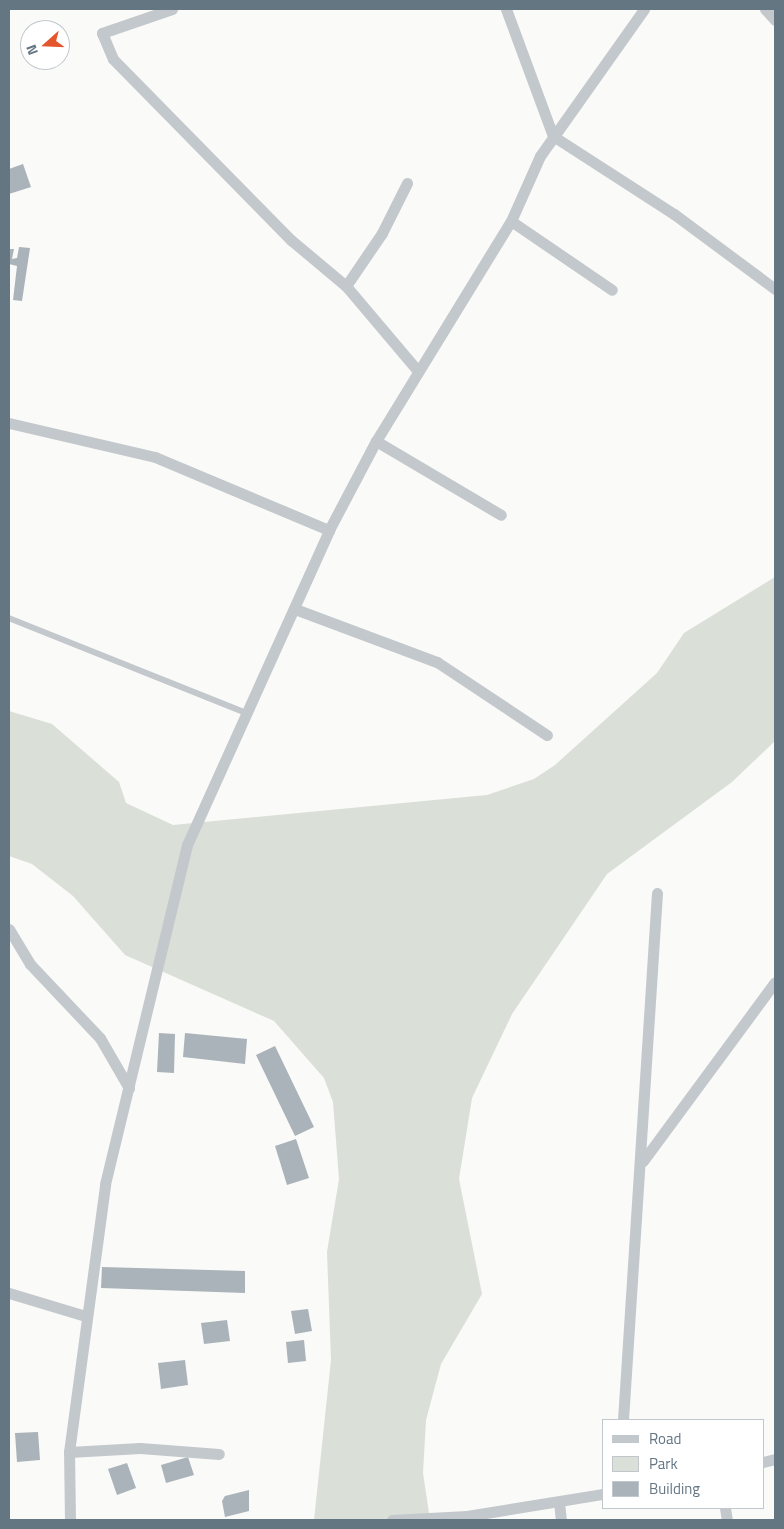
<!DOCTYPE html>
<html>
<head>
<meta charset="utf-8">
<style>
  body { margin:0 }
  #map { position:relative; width:784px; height:1529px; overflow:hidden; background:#fafaf8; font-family:"Titillium Web",sans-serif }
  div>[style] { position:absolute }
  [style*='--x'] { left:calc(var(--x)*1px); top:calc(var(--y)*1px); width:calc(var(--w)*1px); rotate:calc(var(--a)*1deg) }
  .green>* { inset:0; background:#dadfd7 }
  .building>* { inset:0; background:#aab3b9 }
  .lane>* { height:5.5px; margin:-2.75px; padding:0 2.75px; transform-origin:2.75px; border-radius:2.75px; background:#c3c8cc }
  .street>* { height:11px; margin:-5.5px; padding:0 5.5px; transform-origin:5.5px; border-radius:5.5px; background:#c3c8cc }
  span { translate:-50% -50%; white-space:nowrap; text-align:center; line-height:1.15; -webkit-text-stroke:5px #fff; paint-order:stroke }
  .frame { position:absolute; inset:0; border:10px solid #657683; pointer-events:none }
  .legend { position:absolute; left:602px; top:1419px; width:162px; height:90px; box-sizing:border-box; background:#fff; border:1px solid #c1c8cd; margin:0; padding:6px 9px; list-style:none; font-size:15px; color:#657683 }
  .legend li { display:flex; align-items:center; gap:10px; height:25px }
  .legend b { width:25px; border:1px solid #c1c8cd }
  .north { position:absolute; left:20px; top:20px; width:50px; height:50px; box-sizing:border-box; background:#fff; border:1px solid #c1c8cd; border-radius:50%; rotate:250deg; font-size:14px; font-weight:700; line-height:20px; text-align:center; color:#657683 }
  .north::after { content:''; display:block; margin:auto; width:18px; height:22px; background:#e4572e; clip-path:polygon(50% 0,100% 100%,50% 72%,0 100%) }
</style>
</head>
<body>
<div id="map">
  <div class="green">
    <i style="clip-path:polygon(775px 577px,775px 741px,732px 782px,607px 874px,512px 1014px,472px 1098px,459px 1179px,482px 1294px,441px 1364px,426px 1420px,423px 1473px,430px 1520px,314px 1520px,331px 1360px,327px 1252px,339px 1179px,333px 1102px,324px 1078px,274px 1021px,125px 955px,73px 896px,32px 864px,9px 856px,9px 711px,52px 724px,119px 782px,126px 803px,173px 825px,487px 795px,534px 779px,555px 765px,657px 673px,684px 633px)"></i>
  </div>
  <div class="building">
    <i style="clip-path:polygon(23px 164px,31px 187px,9px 194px,9px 169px)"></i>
    <i style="clip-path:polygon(19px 247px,30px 248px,22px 301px,13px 300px,17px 266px,9px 264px,9px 249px,14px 249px,12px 259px,17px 258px)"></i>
    <i style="clip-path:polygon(159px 1033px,175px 1034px,174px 1073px,157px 1072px)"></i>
    <i style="clip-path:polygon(185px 1033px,247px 1039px,245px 1064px,183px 1057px)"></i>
    <i style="clip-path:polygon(275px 1046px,314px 1127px,295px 1136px,256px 1055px)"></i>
    <i style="clip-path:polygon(296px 1139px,309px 1178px,287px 1185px,275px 1146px)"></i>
    <i style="clip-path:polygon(102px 1267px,245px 1271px,245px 1293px,101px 1288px)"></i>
    <i style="clip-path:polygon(308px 1309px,312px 1331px,295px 1334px,291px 1311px)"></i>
    <i style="clip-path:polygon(227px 1320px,230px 1341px,204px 1344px,201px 1323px)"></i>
    <i style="clip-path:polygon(304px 1340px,306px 1361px,288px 1363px,286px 1342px)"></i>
    <i style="clip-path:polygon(185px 1360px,188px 1385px,161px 1389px,158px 1363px)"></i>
    <i style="clip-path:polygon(38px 1432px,40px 1460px,17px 1462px,15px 1433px)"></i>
    <i style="clip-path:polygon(188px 1457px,194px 1475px,166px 1483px,161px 1465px)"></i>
    <i style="clip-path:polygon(127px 1463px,136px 1488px,117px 1495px,108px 1469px)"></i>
    <i style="clip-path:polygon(249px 1490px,249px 1511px,225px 1517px,222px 1501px,225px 1496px)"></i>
  </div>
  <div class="lane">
    <i style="--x:9;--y:618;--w:253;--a:21.8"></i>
  </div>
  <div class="street">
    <i style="--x:172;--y:9;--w:74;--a:161.1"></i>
    <i style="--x:102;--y:33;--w:28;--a:67"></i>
    <i style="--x:113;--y:59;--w:254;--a:45.5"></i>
    <i style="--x:291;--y:240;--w:72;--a:39.9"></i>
    <i style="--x:346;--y:286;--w:110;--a:49.8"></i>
    <i style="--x:506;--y:9;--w:135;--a:69.7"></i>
    <i style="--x:553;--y:136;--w:144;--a:32.8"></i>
    <i style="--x:674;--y:214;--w:126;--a:36.6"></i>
    <i style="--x:765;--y:9;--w:15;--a:48"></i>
    <i style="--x:511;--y:221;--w:122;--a:34.3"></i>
    <i style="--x:346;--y:286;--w:64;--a:-55.8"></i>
    <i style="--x:382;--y:233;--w:56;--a:-63.4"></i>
    <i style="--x:9;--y:423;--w:150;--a:13.1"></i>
    <i style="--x:155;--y:457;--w:189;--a:22.8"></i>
    <i style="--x:376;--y:441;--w:145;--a:30.6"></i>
    <i style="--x:295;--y:609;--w:152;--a:20.5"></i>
    <i style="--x:437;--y:662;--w:132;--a:33.6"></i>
    <i style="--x:9;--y:929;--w:41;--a:59"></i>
    <i style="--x:30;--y:964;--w:102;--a:46.6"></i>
    <i style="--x:100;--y:1038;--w:58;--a:59.9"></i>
    <i style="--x:643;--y:1161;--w:222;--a:-53.6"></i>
    <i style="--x:9;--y:1293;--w:79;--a:16.8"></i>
    <i style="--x:623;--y:1420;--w:528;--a:-86.31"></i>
    <i style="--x:69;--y:1452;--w:71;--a:-3.2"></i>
    <i style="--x:140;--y:1448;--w:79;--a:4.3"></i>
    <i style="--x:763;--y:1462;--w:12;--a:-14"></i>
    <i style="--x:559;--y:1502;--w:18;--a:84"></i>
    <i style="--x:725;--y:1508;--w:12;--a:81"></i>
    <i style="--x:70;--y:1520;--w:68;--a:-90.8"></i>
    <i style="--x:69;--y:1452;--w:270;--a:-82.3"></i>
    <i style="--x:105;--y:1184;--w:349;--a:-76.4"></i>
    <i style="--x:187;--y:845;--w:346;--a:-65.7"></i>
    <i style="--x:329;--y:530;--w:101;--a:-62.2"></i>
    <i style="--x:376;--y:441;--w:258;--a:-58.5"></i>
    <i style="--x:511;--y:221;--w:71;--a:-66"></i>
    <i style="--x:540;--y:156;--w:180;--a:-54.7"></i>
    <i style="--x:392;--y:1520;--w:75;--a:-3.1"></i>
    <i style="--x:467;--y:1516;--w:138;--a:-9.2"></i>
  </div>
  <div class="frame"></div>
  <ul class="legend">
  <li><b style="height:6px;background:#c3c8cc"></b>Road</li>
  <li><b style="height:14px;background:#dadfd7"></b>Park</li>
  <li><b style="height:14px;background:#aab3b9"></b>Building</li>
  </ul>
  <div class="north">N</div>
</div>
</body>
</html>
